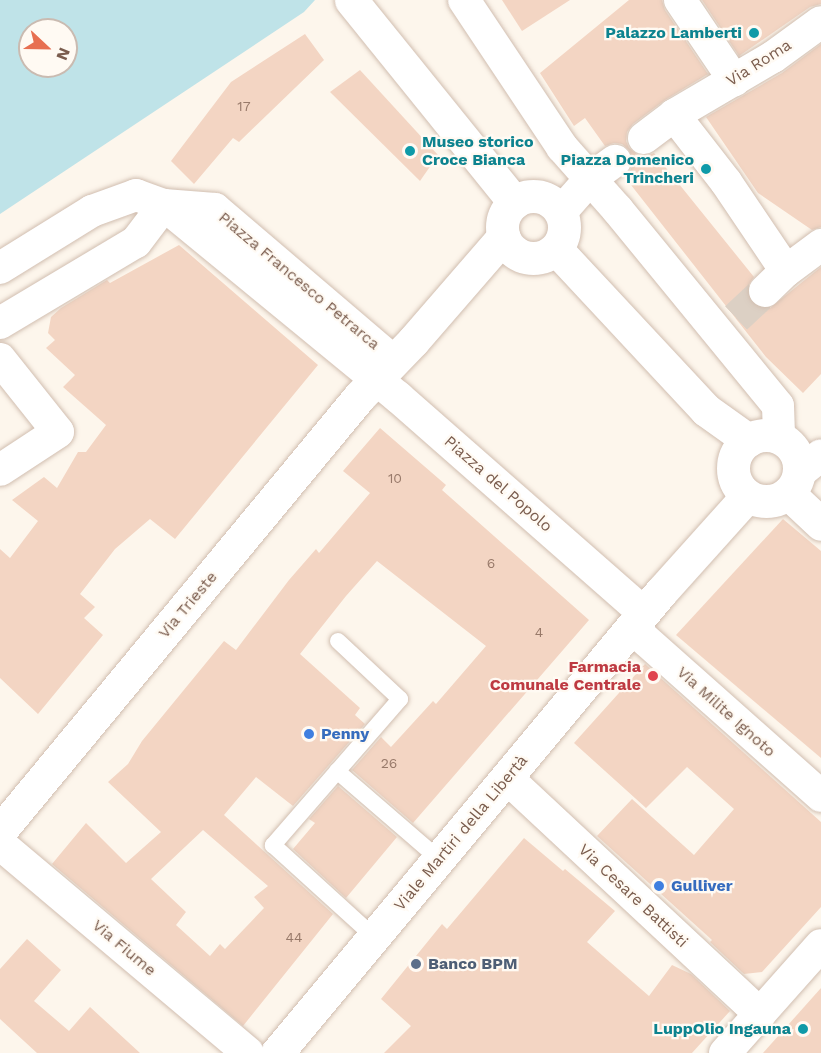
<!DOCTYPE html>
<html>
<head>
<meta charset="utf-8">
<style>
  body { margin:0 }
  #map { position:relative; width:821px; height:1053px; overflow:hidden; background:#fdf6ec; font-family:"Work Sans",sans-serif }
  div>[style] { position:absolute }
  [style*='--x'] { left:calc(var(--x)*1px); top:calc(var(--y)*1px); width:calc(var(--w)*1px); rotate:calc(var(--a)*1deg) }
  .water>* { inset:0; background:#bfe3e8 }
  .building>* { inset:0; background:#f3d5c3 }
  .street-tunnel>* { height:32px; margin-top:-16px; transform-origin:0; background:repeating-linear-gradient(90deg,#dcd0c4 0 32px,transparent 0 48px) }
  .roads { filter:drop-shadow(0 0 2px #d1beb0) drop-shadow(0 0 2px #d1beb0) }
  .lane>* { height:16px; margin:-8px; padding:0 8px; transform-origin:8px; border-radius:8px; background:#fff }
  .street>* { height:32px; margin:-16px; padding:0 16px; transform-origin:16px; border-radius:16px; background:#fff }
  .secondary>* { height:33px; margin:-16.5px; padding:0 16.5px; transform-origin:16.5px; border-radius:16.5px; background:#fff }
  .secondary>.ring { margin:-16.5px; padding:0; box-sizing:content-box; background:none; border:33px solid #fff; border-radius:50% }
  .dots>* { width:16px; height:16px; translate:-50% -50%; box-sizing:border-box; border:3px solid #fffaf3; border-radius:50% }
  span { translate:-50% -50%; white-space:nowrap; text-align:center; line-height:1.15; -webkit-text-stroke:4.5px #fffaf3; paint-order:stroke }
  .number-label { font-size:14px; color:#987a6a }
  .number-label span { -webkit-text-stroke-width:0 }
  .culture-label { font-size:16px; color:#0d838f; font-weight:700 }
  .right { translate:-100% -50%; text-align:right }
  .left { translate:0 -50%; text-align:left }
  .street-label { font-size:16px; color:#7a5c4d }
  .health-label { font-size:16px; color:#be3a42; font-weight:700 }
  .shop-label { font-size:16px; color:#366cbe; font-weight:700 }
  .service-label { font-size:16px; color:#4e5e75; font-weight:700 }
  .north { position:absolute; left:18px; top:18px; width:60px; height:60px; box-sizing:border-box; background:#fffaf3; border:2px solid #cabbb1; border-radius:50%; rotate:112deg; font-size:16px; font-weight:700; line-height:24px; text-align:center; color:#7a5c4d }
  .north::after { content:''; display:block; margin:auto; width:21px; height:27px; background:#e76f51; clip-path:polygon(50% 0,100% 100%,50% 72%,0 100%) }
</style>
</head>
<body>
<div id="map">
  <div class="water">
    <i style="clip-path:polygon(evenodd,0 0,315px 0,304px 12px,0 214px,0 0,30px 30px,66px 30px,66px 66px,30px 66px,30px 30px)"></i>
  </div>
  <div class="building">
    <i style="clip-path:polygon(502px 0,570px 0,522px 31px)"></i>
    <i style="clip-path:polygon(629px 0,662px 0,665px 10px,708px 74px,665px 100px,633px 124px,627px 132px,626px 141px,629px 148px,638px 155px,647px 156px,654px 153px,754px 277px,748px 286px,748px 296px,752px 304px,760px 308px,770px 308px,821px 267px,821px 374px,803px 393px,766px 357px,631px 185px,625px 176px,631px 169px,633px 160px,629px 150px,622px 144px,614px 143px,605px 146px,585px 118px,574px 126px,540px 73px)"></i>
    <i style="clip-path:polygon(702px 0,821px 0,821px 4px,810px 7px,739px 56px)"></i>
    <i style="clip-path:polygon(305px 34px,324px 60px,239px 142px,233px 138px,194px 184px,171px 161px,231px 82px)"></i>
    <i style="clip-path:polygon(821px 44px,821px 227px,812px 230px,758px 193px,706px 117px,782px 73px)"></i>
    <i style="clip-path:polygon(360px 70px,438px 155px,420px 181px,330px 92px)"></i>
    <i style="clip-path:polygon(179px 245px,318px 365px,175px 539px,150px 519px,115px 549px,80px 594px,95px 607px,84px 618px,103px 635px,38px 714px,0 678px,0 549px,10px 558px,38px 521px,12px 500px,44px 477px,57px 488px,78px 452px,86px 452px,106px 425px,63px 387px,75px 375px,46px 348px,55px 340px,48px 333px,51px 317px,61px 308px,107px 280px,110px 283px)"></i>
    <i style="clip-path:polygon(evenodd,380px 428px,446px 485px,442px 490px,589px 620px,413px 823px,352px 770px,381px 737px,391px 747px,433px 701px,436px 704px,486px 646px,377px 561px,346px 596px,300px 654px,360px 708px,355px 715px,365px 724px,293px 806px,256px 777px,224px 815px,333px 914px,243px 1026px,52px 864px,86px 823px,126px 863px,161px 832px,108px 782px,128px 764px,142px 741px,224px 641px,236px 650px,289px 580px,316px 549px,319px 553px,370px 493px,343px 471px,380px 428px,203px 830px,268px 886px,254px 897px,264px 908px,225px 949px,220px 944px,210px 956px,176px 925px,186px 912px,151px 879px,203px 830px)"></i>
    <i style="clip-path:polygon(783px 519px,821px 551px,821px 758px,676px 635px)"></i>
    <i style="clip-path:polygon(645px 664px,821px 822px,821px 907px,762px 972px,744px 974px,710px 942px,712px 940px,597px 836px,632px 799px,694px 855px,734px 809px,687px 767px,646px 808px,574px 743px)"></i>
    <i style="clip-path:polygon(338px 786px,397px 837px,346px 898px,293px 849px,315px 823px,309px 819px)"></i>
    <i style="clip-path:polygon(524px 838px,563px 871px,565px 869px,615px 911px,587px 942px,649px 996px,672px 965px,691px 974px,730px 1011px,692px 1053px,384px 1053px,411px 1026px,381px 999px,442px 924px,447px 929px)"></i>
    <i style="clip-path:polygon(27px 939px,61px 970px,34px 1001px,69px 1031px,90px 1007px,140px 1053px,37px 1053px,0 1019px,0 969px)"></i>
    <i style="clip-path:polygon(821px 988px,821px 1053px,763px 1053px)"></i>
  </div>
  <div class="street-tunnel">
    <i style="--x:736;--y:318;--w:40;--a:-43"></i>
  </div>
  <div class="roads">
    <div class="lane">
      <i style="--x:338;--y:641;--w:85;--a:43.1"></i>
      <i style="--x:400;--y:699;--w:194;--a:131"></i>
      <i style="--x:273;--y:845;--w:137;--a:42.3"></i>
      <i style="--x:337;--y:771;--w:135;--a:40.8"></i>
    </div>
    <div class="street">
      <i style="--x:464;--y:0;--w:177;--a:56.3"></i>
      <i style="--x:562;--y:147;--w:83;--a:48.4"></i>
      <i style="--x:617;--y:209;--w:254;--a:50.7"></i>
      <i style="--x:778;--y:406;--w:31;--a:88"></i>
      <i style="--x:680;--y:0;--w:97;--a:56"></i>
      <i style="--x:674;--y:115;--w:85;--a:52.2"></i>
      <i style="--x:726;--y:182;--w:107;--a:56"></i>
      <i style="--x:644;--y:138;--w:38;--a:-37"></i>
      <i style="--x:674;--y:115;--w:115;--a:-30.4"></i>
      <i style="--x:773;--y:57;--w:59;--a:-36.1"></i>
      <i style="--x:164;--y:205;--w:303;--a:39.4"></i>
      <i style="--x:398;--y:397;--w:327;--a:41.3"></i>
      <i style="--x:561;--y:212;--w:44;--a:-48.7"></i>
      <i style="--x:590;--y:179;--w:31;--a:-36"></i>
      <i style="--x:0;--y:268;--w:108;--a:-31.8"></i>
      <i style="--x:92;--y:211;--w:47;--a:-20"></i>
      <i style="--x:136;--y:195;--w:30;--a:20"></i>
      <i style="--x:164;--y:205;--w:51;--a:4.5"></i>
      <i style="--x:215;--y:209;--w:235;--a:40.5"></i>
      <i style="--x:765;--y:291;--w:29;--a:-44"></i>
      <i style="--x:786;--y:271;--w:44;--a:-36.6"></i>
      <i style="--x:0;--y:323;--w:158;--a:-30.8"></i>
      <i style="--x:136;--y:242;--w:46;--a:-52.9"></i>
      <i style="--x:0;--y:359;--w:93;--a:51.5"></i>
      <i style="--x:58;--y:432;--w:69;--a:146.8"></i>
      <i style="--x:799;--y:473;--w:28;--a:-39"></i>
      <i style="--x:632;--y:628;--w:253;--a:41.6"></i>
      <i style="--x:507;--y:778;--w:346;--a:43"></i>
      <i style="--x:0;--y:844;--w:324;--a:40.1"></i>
      <i style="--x:725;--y:1053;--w:144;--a:-48.4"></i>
    </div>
    <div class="secondary">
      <i style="--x:351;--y:0;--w:260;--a:51.1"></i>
      <i class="ring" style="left:502px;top:196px;width:29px;height:29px"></i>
      <i style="--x:556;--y:249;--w:220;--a:47"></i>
      <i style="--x:706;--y:410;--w:52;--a:35.5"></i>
      <i class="ring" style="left:733px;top:435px;width:33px;height:33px"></i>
      <i style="--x:788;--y:493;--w:45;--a:43.2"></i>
      <i style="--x:0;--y:831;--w:563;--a:-50.4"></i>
      <i style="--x:359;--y:397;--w:78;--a:-46"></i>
      <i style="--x:413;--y:341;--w:138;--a:-49.1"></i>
      <i style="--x:277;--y:1053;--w:600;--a:-50.21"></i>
      <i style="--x:661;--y:592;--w:129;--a:-48.1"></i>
    </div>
  </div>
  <div class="dots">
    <i style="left:754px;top:33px;background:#0f9aa8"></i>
    <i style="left:410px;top:151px;background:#0f9aa8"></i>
    <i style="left:706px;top:169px;background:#0f9aa8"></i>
    <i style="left:653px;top:676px;background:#e0444e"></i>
    <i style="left:309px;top:734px;background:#3f7fe0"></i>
    <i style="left:659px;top:886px;background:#3f7fe0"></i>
    <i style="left:416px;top:964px;background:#5c6f8a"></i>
    <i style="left:803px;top:1029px;background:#0f9aa8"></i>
  </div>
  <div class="number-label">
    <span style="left:244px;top:106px">17</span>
    <span style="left:395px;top:478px">10</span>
    <span style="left:491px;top:563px">6</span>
    <span style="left:539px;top:632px">4</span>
    <span style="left:389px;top:763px">26</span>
    <span style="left:294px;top:937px">44</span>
  </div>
  <div class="culture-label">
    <span class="right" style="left:742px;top:33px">Palazzo Lamberti</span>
    <span class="left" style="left:422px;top:151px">Museo storico<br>Croce Bianca</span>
    <span class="right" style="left:694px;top:169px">Piazza Domenico<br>Trincheri</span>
    <span class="right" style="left:791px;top:1029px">LuppOlio Ingauna</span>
  </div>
  <div class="street-label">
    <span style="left:759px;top:63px;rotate:-32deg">Via Roma</span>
    <span style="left:299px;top:281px;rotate:40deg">Piazza Francesco Petrarca</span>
    <span style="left:498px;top:484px;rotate:41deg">Piazza del Popolo</span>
    <span style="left:188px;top:605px;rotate:-50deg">Via Trieste</span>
    <span style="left:726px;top:712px;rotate:42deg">Via Milite Ignoto</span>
    <span style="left:461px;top:833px;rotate:-50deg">Viale Martiri della Libertà</span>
    <span style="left:633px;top:896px;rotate:43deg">Via Cesare Battisti</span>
    <span style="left:124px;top:948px;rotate:40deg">Via Fiume</span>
  </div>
  <div class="health-label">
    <span class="right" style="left:641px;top:676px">Farmacia<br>Comunale Centrale</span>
  </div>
  <div class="shop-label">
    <span class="left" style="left:321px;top:734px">Penny</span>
    <span class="left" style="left:671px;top:886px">Gulliver</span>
  </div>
  <div class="service-label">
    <span class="left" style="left:428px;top:964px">Banco BPM</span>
  </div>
  <div class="north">N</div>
</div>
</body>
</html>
